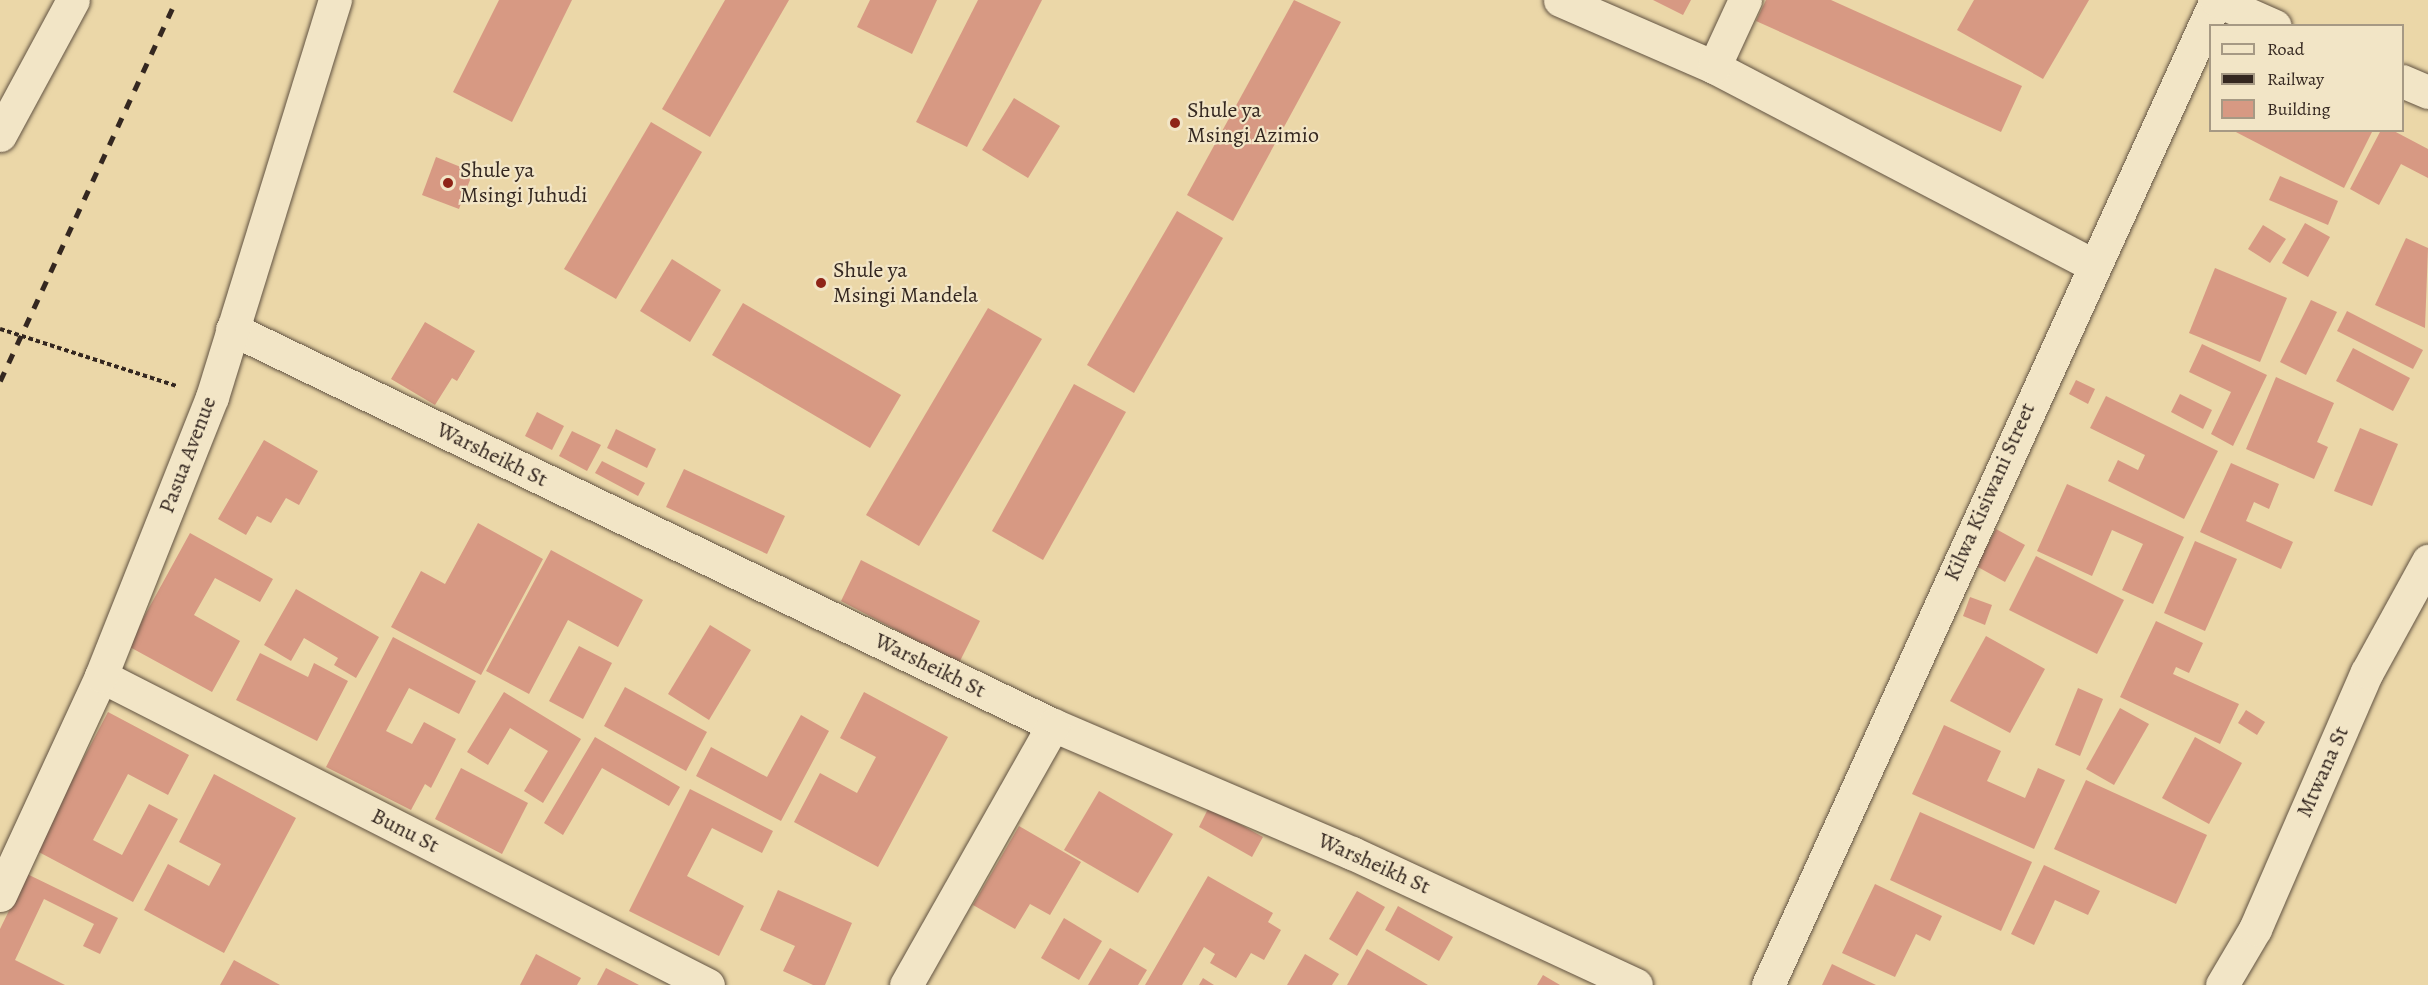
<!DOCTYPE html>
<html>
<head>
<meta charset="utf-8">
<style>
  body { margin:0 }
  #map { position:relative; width:2428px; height:985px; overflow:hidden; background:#ebd7a8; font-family:Alegreya,serif }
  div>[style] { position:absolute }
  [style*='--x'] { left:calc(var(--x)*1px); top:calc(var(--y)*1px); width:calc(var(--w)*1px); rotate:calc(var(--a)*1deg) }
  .building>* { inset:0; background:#d79983 }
  .path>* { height:4px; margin-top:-2px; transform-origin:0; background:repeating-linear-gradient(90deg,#342720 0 4.5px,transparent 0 7.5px) }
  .roads { filter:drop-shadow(0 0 2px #625342) drop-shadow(0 0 2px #625342) }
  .street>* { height:33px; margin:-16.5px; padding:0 16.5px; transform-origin:16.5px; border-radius:16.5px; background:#f2e5c6 }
  .rail>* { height:4.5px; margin-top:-2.25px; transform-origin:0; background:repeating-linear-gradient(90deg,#342720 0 10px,transparent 0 20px) }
  .dots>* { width:16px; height:16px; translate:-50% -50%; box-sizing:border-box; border:3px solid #f2e5c6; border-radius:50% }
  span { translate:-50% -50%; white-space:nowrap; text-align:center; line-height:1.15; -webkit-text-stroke:4.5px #f2e5c6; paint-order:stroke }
  .poi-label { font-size:22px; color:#342720 }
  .left { translate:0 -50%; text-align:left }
  .street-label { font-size:22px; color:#342720 }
  .legend { position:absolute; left:2209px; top:24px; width:195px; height:108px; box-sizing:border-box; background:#f2e5c6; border:2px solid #a69984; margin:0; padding:8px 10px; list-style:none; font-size:18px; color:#342720 }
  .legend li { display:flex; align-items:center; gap:12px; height:30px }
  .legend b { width:30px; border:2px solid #a69984 }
</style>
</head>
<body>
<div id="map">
  <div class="building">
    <i style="clip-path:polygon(499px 0,572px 0,512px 122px,453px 92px)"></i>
    <i style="clip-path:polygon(725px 0,789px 0,710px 137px,662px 109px)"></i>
    <i style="clip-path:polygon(870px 0,937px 0,912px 54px,857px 27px)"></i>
    <i style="clip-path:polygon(978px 0,1042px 0,967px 147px,916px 122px)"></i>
    <i style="clip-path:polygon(1294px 0,1341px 22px,1233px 221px,1187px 195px)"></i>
    <i style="clip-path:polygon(1653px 0,1691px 0,1683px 15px)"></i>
    <i style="clip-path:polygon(1766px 0,1831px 0,2022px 86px,2001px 132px,1756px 21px)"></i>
    <i style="clip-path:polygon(1974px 0,2089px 0,2043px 79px,1957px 30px)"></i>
    <i style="clip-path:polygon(1014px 98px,1060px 126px,1028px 178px,982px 150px)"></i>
    <i style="clip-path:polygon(651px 122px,702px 152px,616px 299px,564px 269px)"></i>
    <i style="clip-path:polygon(2232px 130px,2373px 130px,2344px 188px)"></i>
    <i style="clip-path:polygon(2381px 130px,2392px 130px,2428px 149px,2428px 178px,2401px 164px,2379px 205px,2350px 189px)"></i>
    <i style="clip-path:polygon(436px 157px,473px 172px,459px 209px,422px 195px)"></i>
    <i style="clip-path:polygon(2280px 176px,2338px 201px,2328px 225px,2269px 200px)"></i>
    <i style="clip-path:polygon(1177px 211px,1223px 238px,1134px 393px,1087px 365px)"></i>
    <i style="clip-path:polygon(2305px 223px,2330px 237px,2308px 277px,2282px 263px)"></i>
    <i style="clip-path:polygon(2263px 225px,2286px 239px,2270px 263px,2248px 249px)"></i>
    <i style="clip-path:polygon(2406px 238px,2428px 248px,2425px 328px,2375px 305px)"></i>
    <i style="clip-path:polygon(672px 259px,721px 290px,690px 342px,640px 311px)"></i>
    <i style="clip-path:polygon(2215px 268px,2287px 298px,2260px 362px,2189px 333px)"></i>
    <i style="clip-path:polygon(2311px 300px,2337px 312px,2306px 375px,2280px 362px)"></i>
    <i style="clip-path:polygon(743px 303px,901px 395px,870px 448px,712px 355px)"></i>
    <i style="clip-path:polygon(988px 308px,1042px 339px,919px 546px,866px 515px)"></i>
    <i style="clip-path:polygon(2347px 311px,2423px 350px,2413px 369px,2337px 331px)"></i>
    <i style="clip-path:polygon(425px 322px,475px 351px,457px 381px,452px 378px,435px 405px,391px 379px)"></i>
    <i style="clip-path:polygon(2202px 344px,2267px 375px,2233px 446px,2211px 434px,2231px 392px,2189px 372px)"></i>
    <i style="clip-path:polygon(2353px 348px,2410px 378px,2393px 411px,2336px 381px)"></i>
    <i style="clip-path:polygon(2276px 377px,2334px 403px,2317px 442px,2328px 447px,2314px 479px,2246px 449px)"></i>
    <i style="clip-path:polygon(2076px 380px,2095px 389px,2088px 404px,2069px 394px)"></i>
    <i style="clip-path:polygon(1074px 384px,1126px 412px,1043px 560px,992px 531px)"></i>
    <i style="clip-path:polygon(2180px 394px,2212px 410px,2203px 429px,2171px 412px)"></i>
    <i style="clip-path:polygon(2106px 396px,2218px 451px,2184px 519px,2108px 481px,2118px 460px,2138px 470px,2145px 455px,2090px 428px)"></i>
    <i style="clip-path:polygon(537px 412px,564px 426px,552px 450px,525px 436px)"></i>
    <i style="clip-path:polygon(2360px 428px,2398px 444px,2372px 506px,2334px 491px)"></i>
    <i style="clip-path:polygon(616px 429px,656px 449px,647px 468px,607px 448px)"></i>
    <i style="clip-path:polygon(572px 431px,601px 445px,587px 471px,559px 456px)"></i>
    <i style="clip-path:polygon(264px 440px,318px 471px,299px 505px,286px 498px,271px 523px,257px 516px,246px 535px,218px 519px)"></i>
    <i style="clip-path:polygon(602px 461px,645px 483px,638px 496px,595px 473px)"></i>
    <i style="clip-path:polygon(2231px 463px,2279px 484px,2269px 509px,2254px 502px,2246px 521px,2293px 542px,2281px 569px,2200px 532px)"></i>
    <i style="clip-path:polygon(684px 469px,785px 516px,767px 554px,666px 507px)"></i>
    <i style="clip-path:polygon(2067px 484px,2184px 537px,2153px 604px,2122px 590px,2143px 544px,2112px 530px,2092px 576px,2037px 551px)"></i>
    <i style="clip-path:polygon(478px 523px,543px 559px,481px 675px,391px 627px,421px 571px,445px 584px)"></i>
    <i style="clip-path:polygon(1996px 529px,2025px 545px,2005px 582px,1976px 566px)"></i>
    <i style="clip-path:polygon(190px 533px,273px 579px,260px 602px,215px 578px,194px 615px,240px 641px,212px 692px,128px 646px)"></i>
    <i style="clip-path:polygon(2195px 541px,2237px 559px,2205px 631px,2164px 613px)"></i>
    <i style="clip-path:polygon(551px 550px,643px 600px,618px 647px,568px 620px,529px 694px,486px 671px)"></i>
    <i style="clip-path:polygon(2036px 556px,2124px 600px,2097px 654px,2009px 610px)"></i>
    <i style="clip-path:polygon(861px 560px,980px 621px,959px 663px,841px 601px)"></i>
    <i style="clip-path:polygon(296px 589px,379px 637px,356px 678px,334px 665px,338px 658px,304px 638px,291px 661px,264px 645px)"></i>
    <i style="clip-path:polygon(1970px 597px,1992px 605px,1985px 625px,1963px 616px)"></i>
    <i style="clip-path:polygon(2156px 621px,2203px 643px,2189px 673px,2176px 667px,2173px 674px,2239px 704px,2220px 744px,2120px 697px)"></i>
    <i style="clip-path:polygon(710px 625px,751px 650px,709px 720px,668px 694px)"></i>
    <i style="clip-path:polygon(1986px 636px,2045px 669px,2010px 733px,1950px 701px)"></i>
    <i style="clip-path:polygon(393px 637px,476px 681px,459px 714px,409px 688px,386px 731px,412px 744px,424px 722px,456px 739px,431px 788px,425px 784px,411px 810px,326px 767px)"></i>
    <i style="clip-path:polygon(579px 646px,612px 663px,583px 719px,549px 701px)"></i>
    <i style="clip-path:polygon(260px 653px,308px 677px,314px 663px,348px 681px,317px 741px,236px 700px)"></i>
    <i style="clip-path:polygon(625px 687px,707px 732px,686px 771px,604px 726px)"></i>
    <i style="clip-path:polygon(2078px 688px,2103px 699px,2080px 756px,2055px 745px)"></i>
    <i style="clip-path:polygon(504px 692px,581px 739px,543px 803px,524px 791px,548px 751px,510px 728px,488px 765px,467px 752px)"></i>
    <i style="clip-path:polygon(864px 692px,948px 737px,878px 867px,794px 822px,820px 773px,857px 793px,876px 757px,840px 738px)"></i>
    <i style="clip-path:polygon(2120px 708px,2149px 724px,2114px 785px,2086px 769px)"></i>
    <i style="clip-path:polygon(2246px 710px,2265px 722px,2257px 735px,2238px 723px)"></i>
    <i style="clip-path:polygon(108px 712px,189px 755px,168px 795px,128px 774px,93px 840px,122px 855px,149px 804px,178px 819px,133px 902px,35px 850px)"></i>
    <i style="clip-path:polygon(801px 715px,829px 731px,781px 821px,696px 776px,711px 747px,767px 777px)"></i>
    <i style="clip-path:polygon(1944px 725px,2001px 751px,1987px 781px,2025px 798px,2038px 768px,2065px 780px,2034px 849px,1912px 794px)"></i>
    <i style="clip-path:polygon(595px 737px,680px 787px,669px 806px,602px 768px,563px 835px,544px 823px)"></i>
    <i style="clip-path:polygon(2195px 737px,2242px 763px,2209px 824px,2162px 798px)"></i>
    <i style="clip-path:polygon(461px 768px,528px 803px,502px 854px,435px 819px)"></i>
    <i style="clip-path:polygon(214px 774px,296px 818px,224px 953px,144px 910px,168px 864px,209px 886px,221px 864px,179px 842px)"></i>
    <i style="clip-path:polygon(2086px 780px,2207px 835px,2176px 904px,2054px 849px)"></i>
    <i style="clip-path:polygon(690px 789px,773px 831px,762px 853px,712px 828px,687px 876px,744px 906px,719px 956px,629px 911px)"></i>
    <i style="clip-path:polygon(1099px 791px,1173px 834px,1138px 893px,1064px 850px)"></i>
    <i style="clip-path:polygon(1209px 807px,1263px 837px,1252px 857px,1199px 827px)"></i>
    <i style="clip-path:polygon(1920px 812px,2032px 862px,2001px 931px,1890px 880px)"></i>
    <i style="clip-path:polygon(1019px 826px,1081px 862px,1050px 915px,1030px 904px,1015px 929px,973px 905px)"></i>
    <i style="clip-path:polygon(2044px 865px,2100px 891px,2088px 915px,2055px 900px,2034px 945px,2011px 934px)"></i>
    <i style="clip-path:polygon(27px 874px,118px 918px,100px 954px,83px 946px,94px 924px,44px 899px,15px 960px,65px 985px,0 985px,0 929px)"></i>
    <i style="clip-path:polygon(1208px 876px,1273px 913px,1268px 922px,1281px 930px,1264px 960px,1251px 953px,1236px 978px,1210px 963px,1215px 954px,1204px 947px,1182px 985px,1145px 985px)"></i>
    <i style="clip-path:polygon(1875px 884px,1942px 916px,1930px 941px,1916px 934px,1895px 977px,1842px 953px)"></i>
    <i style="clip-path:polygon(778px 890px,852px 923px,825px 985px,813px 985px,783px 971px,795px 946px,760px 930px)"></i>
    <i style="clip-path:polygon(1357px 891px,1385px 907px,1357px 956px,1329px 939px)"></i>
    <i style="clip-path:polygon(1398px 906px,1453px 937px,1439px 961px,1385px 930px)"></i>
    <i style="clip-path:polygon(1064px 918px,1102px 941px,1079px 980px,1041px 958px)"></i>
    <i style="clip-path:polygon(1110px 948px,1147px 970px,1138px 985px,1088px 985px)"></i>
    <i style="clip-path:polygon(1367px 949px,1428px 985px,1347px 985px)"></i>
    <i style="clip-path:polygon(536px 954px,581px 978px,577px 985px,520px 985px)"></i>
    <i style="clip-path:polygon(1305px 954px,1339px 974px,1332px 985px,1287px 985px)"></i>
    <i style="clip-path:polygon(234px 960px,280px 985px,220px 985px)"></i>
    <i style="clip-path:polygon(1832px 964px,1876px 985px,1822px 985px)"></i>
    <i style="clip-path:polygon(606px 968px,639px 985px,597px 985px)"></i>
    <i style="clip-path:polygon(1543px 975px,1560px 985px,1537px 985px)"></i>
    <i style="clip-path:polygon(1203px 978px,1214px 985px,1199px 985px)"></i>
  </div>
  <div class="path">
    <i style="--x:0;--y:329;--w:186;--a:17.9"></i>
  </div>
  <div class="roads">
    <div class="street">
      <i style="--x:1560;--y:0;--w:168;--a:23.5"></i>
      <i style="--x:1714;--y:67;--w:427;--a:27.6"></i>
      <i style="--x:1714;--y:67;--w:74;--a:-65.2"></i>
      <i style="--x:2402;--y:81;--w:28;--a:23"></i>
      <i style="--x:0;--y:135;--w:153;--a:-61.6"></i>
      <i style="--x:232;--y:329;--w:912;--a:25.75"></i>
      <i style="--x:1053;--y:725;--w:325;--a:23.2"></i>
      <i style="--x:1352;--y:853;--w:313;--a:24.9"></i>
      <i style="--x:101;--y:676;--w:681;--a:26.98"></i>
      <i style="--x:0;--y:895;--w:241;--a:-65.2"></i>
      <i style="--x:101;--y:676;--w:300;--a:-68.3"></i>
      <i style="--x:212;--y:397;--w:416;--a:-72.8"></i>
      <i style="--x:906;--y:985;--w:299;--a:-60.5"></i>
      <i style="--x:1768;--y:985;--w:1082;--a:-65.54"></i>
      <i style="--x:2216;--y:0;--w:64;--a:23.8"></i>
      <i style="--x:2222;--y:985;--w:65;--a:-59.5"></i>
      <i style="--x:2255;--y:929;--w:280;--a:-66.5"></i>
      <i style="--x:2367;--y:672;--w:127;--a:-61.2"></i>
    </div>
  </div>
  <div class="rail">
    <i style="--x:0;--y:381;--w:420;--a:-65.2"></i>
  </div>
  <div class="dots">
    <i style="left:1175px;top:123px;background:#8f2418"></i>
    <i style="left:448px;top:183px;background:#8f2418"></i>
    <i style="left:821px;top:283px;background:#8f2418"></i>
  </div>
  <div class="poi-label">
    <span class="left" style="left:1187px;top:123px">Shule ya<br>Msingi Azimio</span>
    <span class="left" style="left:460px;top:183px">Shule ya<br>Msingi Juhudi</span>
    <span class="left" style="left:833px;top:283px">Shule ya<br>Msingi Mandela</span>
  </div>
  <div class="street-label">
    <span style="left:188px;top:455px;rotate:-69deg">Pasua Avenue</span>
    <span style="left:492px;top:455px;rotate:26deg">Warsheikh St</span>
    <span style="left:1990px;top:492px;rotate:-66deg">Kilwa Kisiwani Street</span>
    <span style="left:930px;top:666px;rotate:26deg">Warsheikh St</span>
    <span style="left:2323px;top:772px;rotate:-66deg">Mtwana St</span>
    <span style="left:405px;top:831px;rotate:27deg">Bunu St</span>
    <span style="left:1374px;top:864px;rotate:24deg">Warsheikh St</span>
  </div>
  <ul class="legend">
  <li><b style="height:8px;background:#f2e5c6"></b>Road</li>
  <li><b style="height:8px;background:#342720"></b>Railway</li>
  <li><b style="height:16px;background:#d79983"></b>Building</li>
  </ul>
</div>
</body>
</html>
